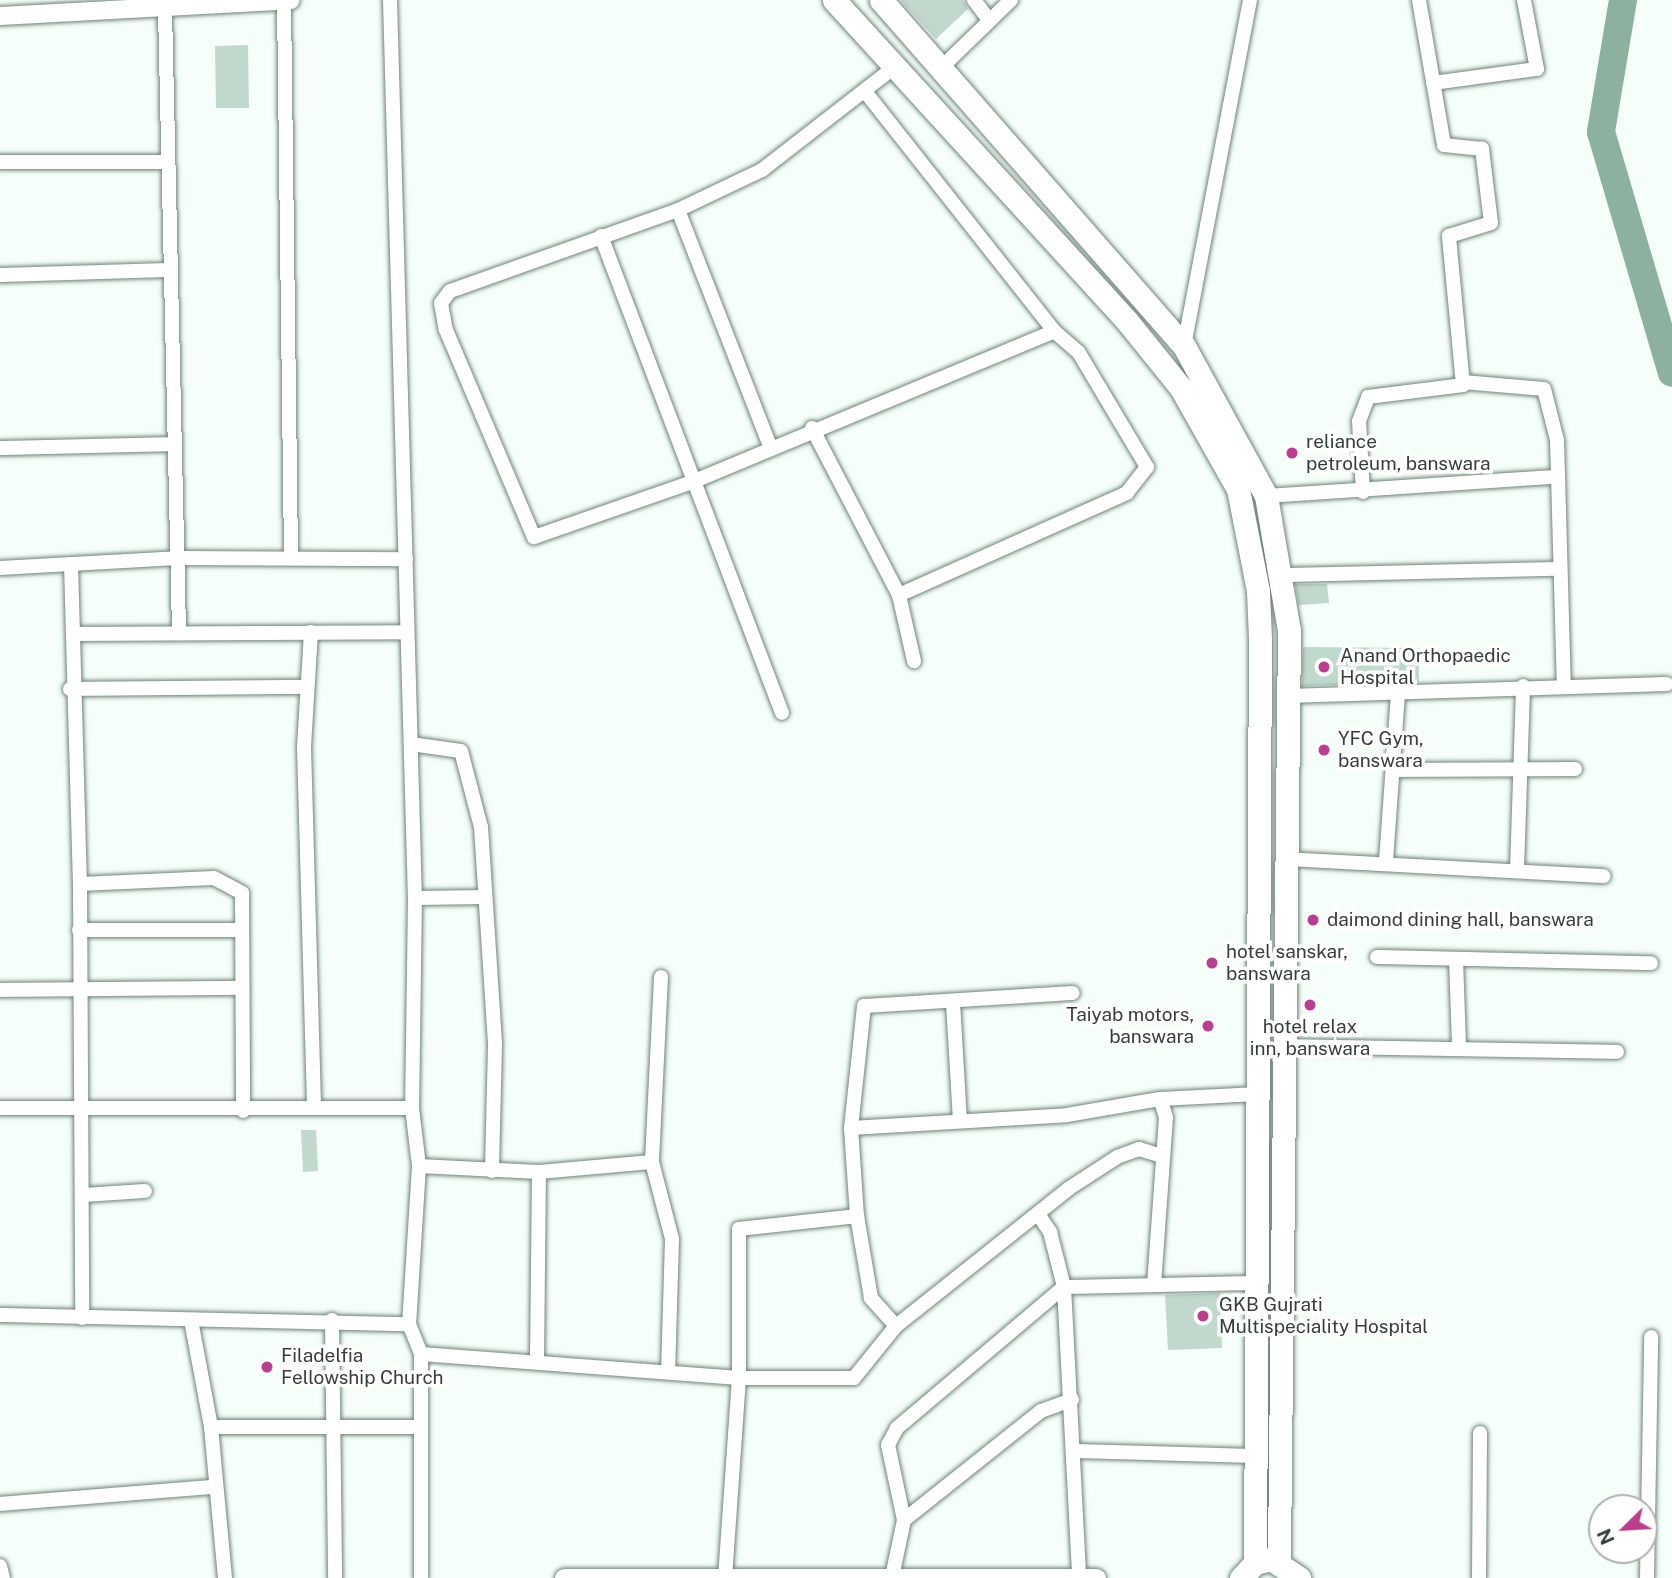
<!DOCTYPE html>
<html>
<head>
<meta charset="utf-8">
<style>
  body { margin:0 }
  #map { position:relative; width:1672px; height:1578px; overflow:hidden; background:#f5fef9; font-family:"Public Sans",sans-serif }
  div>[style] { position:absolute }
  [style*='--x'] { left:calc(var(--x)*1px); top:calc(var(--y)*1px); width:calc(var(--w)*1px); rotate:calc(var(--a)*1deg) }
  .river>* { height:28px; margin:-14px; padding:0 14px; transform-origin:14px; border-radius:14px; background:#8cb19e }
  .building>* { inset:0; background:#c1d8cc }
  .roads { filter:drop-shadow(0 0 2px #6e8378) drop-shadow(0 0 2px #6e8378) }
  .minor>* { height:14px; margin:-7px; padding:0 7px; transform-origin:7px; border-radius:7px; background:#fff }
  .tertiary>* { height:18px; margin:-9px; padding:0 9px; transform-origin:9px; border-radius:9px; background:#fff }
  .secondary>* { height:19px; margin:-9.5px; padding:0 9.5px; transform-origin:9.5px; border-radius:9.5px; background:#fff }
  .primary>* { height:23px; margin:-11.5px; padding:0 11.5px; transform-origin:11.5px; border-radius:11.5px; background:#fff }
  .dots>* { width:19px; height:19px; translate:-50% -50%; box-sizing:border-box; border:4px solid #fff; border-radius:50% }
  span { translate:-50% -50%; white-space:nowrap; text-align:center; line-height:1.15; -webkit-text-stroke:7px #fff; paint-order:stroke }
  .poi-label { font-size:19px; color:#353e3a }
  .left { translate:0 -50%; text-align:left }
  .right { translate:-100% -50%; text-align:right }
  .north { position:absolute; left:1588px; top:1494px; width:70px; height:70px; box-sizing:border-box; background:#fff; border:2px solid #aeb2b0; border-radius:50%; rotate:246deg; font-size:19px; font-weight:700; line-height:28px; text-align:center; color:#353e3a }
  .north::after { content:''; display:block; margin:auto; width:24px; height:32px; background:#ba3e8e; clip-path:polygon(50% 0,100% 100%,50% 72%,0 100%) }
</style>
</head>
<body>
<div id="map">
  <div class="river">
    <i style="--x:1623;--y:0;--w:134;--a:99.5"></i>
    <i style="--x:1601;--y:132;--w:251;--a:73.6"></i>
  </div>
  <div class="building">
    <i style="clip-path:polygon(900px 0,964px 0,968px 9px,936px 39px)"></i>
    <i style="clip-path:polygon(248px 45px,249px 108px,216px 108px,215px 46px)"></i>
    <i style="clip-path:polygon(1295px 584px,1327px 584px,1329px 603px,1299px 605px)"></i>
    <i style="clip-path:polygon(1303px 647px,1419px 648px,1419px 682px,1302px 686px)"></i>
    <i style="clip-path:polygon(301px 1130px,316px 1130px,318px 1171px,303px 1172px)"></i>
    <i style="clip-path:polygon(1220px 1293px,1222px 1348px,1168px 1350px,1165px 1295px)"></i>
  </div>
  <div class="roads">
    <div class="minor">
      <i style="--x:284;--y:0;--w:558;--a:89.28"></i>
      <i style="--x:390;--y:0;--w:898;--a:88.41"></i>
      <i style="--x:415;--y:898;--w:210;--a:90.8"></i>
      <i style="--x:412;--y:1108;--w:58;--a:83.1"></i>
      <i style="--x:419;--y:1166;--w:158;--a:93.6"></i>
      <i style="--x:409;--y:1324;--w:32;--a:68"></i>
      <i style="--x:421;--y:1354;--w:224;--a:90"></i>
      <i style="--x:974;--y:0;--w:25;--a:53"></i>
      <i style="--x:165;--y:9;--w:623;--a:88.71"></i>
      <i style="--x:897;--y:65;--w:171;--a:142.1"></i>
      <i style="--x:762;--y:170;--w:93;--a:154.5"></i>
      <i style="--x:678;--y:210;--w:242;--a:160.4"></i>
      <i style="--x:450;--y:291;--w:15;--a:127"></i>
      <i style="--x:441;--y:303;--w:27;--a:80"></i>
      <i style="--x:446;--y:330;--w:225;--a:67"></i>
      <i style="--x:534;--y:537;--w:167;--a:-19.2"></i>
      <i style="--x:692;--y:482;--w:392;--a:-22.6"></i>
      <i style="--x:941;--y:68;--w:98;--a:-44.2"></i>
      <i style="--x:1433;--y:83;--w:105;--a:-7.7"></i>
      <i style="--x:1537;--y:69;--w:70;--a:-100.7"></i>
      <i style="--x:867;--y:94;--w:302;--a:51.7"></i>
      <i style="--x:1054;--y:331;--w:33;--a:41"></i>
      <i style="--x:1079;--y:353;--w:133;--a:59.2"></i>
      <i style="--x:1147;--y:467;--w:33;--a:128"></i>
      <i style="--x:1127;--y:493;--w:250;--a:155.9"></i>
      <i style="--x:0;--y:162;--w:168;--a:0"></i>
      <i style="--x:678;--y:210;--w:253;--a:68.7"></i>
      <i style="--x:601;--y:236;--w:510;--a:69.22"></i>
      <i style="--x:0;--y:275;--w:169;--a:-1.7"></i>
      <i style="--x:1184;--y:346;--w:352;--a:-79.2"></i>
      <i style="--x:1463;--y:382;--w:81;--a:4.9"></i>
      <i style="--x:1544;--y:389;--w:53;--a:75.7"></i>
      <i style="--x:1557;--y:440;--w:247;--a:88.4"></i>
      <i style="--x:812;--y:428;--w:188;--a:62.5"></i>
      <i style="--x:899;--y:595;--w:68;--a:77.2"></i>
      <i style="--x:0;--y:448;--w:170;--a:-1.3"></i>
      <i style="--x:1363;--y:492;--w:71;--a:-93.2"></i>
      <i style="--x:1359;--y:421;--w:26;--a:-69"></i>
      <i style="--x:1368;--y:397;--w:96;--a:-7.2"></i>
      <i style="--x:1463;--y:385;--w:150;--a:-95.4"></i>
      <i style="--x:1449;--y:236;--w:44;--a:-17.2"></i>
      <i style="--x:1491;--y:223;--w:75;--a:-96.9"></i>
      <i style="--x:1482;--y:149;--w:38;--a:-174"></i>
      <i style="--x:1444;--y:145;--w:147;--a:-99.8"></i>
      <i style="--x:1266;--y:496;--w:289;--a:-3.8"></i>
      <i style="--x:71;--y:564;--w:320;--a:88.4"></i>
      <i style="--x:80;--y:884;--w:434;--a:89.7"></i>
      <i style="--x:0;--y:568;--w:177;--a:-3.2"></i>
      <i style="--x:177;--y:558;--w:229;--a:0.3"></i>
      <i style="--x:1285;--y:575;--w:274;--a:-1.3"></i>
      <i style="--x:311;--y:632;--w:115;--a:93.5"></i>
      <i style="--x:304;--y:747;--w:361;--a:88.4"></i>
      <i style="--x:75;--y:634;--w:332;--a:-0.3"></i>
      <i style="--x:70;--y:689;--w:237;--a:-0.5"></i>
      <i style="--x:1287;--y:696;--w:380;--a:-1.8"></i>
      <i style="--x:411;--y:744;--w:50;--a:8"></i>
      <i style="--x:461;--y:751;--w:79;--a:75.3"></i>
      <i style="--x:481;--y:827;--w:218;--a:86.3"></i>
      <i style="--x:495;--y:1045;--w:126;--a:91.4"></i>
      <i style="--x:1394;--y:770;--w:181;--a:-0.3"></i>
      <i style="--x:1286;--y:859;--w:318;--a:3.1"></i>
      <i style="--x:1386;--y:861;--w:167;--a:-85.9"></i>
      <i style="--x:1517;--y:870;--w:184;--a:-88.1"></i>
      <i style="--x:80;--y:884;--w:134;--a:-2.6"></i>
      <i style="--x:214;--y:878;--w:32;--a:28"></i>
      <i style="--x:242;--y:893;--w:218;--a:89.7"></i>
      <i style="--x:415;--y:898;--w:70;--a:-0.8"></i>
      <i style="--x:79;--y:930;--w:163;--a:0"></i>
      <i style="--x:1377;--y:957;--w:274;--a:1.3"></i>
      <i style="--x:1456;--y:959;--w:88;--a:88"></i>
      <i style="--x:661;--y:977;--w:185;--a:92.8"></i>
      <i style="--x:652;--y:1162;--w:80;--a:75.4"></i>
      <i style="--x:672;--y:1239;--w:133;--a:91.7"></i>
      <i style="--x:0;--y:990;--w:240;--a:-0.5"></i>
      <i style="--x:953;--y:1003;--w:118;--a:86.6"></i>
      <i style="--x:1284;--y:1046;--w:333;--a:1"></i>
      <i style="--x:0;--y:1108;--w:412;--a:0"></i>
      <i style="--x:851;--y:1128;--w:216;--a:-3.4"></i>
      <i style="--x:1067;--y:1115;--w:94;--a:-9.8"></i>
      <i style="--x:1160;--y:1099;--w:98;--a:-2.9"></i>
      <i style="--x:419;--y:1166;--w:120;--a:2.9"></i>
      <i style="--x:539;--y:1172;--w:113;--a:-5.1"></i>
      <i style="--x:83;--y:1195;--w:62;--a:-3.7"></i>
      <i style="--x:1038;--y:1214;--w:22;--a:56"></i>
      <i style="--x:1050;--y:1232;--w:57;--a:75.7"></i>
      <i style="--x:1064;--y:1287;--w:289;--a:87"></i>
      <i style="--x:1154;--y:1285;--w:168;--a:-85.9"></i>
      <i style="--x:1166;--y:1117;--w:19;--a:-108"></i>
      <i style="--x:0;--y:1315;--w:409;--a:1.3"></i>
      <i style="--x:191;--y:1320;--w:109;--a:79.4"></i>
      <i style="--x:211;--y:1427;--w:152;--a:84.7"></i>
      <i style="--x:332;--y:1320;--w:258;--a:89.3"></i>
      <i style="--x:896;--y:1326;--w:38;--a:-132"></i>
      <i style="--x:871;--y:1298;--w:83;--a:-99.7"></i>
      <i style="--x:857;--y:1216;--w:88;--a:-93.9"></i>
      <i style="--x:851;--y:1128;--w:123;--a:-83.9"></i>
      <i style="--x:864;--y:1006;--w:209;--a:-3.6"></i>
      <i style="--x:421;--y:1354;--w:319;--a:4.3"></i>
      <i style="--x:739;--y:1378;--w:115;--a:0"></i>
      <i style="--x:854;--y:1378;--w:67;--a:-51.1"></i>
      <i style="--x:896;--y:1326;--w:220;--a:-38.5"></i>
      <i style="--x:1068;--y:1189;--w:59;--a:-33.1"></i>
      <i style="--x:1117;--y:1157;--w:23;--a:-20"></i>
      <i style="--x:1139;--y:1149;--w:21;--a:17"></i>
      <i style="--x:537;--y:1361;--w:189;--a:-89.4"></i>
      <i style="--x:211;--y:1427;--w:207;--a:0"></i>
      <i style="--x:1075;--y:1451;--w:181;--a:1.6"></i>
      <i style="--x:0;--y:1504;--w:214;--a:-4.6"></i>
      <i style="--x:904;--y:1520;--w:175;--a:-38.5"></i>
      <i style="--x:1041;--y:1411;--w:33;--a:-20"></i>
      <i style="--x:0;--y:1566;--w:12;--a:76"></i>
      <i style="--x:892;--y:1577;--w:58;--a:-78.1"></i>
      <i style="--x:904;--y:1520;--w:77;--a:-102"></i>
      <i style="--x:888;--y:1445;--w:19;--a:-62"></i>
      <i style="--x:897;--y:1428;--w:219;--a:-40.2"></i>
      <i style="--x:1064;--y:1287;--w:192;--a:-1.2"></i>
      <i style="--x:725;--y:1578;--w:200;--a:-86"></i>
      <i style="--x:739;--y:1378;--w:149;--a:-90"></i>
      <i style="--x:739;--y:1229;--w:119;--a:-6.3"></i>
      <i style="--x:1479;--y:1578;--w:145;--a:-89.6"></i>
      <i style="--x:1647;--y:1578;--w:241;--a:-89"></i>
    </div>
    <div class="tertiary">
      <i style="--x:0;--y:16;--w:291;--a:-3.1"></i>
    </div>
    <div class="secondary">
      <i style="--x:564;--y:1578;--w:532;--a:0"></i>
    </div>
    <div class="primary">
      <i style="--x:834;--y:0;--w:435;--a:47.6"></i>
      <i style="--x:1127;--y:321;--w:86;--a:51.1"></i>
      <i style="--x:1181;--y:388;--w:116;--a:60.6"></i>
      <i style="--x:1238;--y:489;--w:104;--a:78.9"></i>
      <i style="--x:1258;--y:591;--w:48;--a:87.6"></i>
      <i style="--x:1260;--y:639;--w:924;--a:90.31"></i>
      <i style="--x:881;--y:0;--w:460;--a:48.8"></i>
      <i style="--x:1184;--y:346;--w:171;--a:61.3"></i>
      <i style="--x:1266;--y:496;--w:136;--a:80.3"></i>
      <i style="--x:1289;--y:630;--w:931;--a:90.62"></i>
      <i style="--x:1241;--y:1578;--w:21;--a:-47"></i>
      <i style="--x:1255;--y:1563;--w:16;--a:-14"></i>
      <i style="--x:1271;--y:1559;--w:34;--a:34"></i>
    </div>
  </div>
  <div class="dots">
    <i style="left:1292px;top:453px;background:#ba3e8e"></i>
    <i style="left:1324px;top:667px;background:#ba3e8e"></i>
    <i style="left:1324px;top:750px;background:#ba3e8e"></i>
    <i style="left:1313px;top:920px;background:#ba3e8e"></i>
    <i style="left:1212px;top:963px;background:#ba3e8e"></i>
    <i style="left:1310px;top:1005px;background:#ba3e8e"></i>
    <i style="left:1208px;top:1026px;background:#ba3e8e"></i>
    <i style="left:1203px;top:1316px;background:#ba3e8e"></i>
    <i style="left:267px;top:1367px;background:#ba3e8e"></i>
  </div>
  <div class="poi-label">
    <span class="left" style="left:1306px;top:453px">reliance<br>petroleum, banswara</span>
    <span class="left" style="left:1340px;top:667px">Anand Orthopaedic<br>Hospital</span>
    <span class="left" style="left:1338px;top:750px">YFC Gym,<br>banswara</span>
    <span class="left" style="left:1327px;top:920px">daimond dining hall, banswara</span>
    <span class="left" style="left:1226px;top:963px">hotel sanskar,<br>banswara</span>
    <span class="right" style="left:1194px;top:1026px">Taiyab motors,<br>banswara</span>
    <span style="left:1310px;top:1038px">hotel relax<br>inn, banswara</span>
    <span class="left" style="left:1219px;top:1316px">GKB Gujrati<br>Multispeciality Hospital</span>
    <span class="left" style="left:281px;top:1367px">Filadelfia<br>Fellowship Church</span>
  </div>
  <div class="north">N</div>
</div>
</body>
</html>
